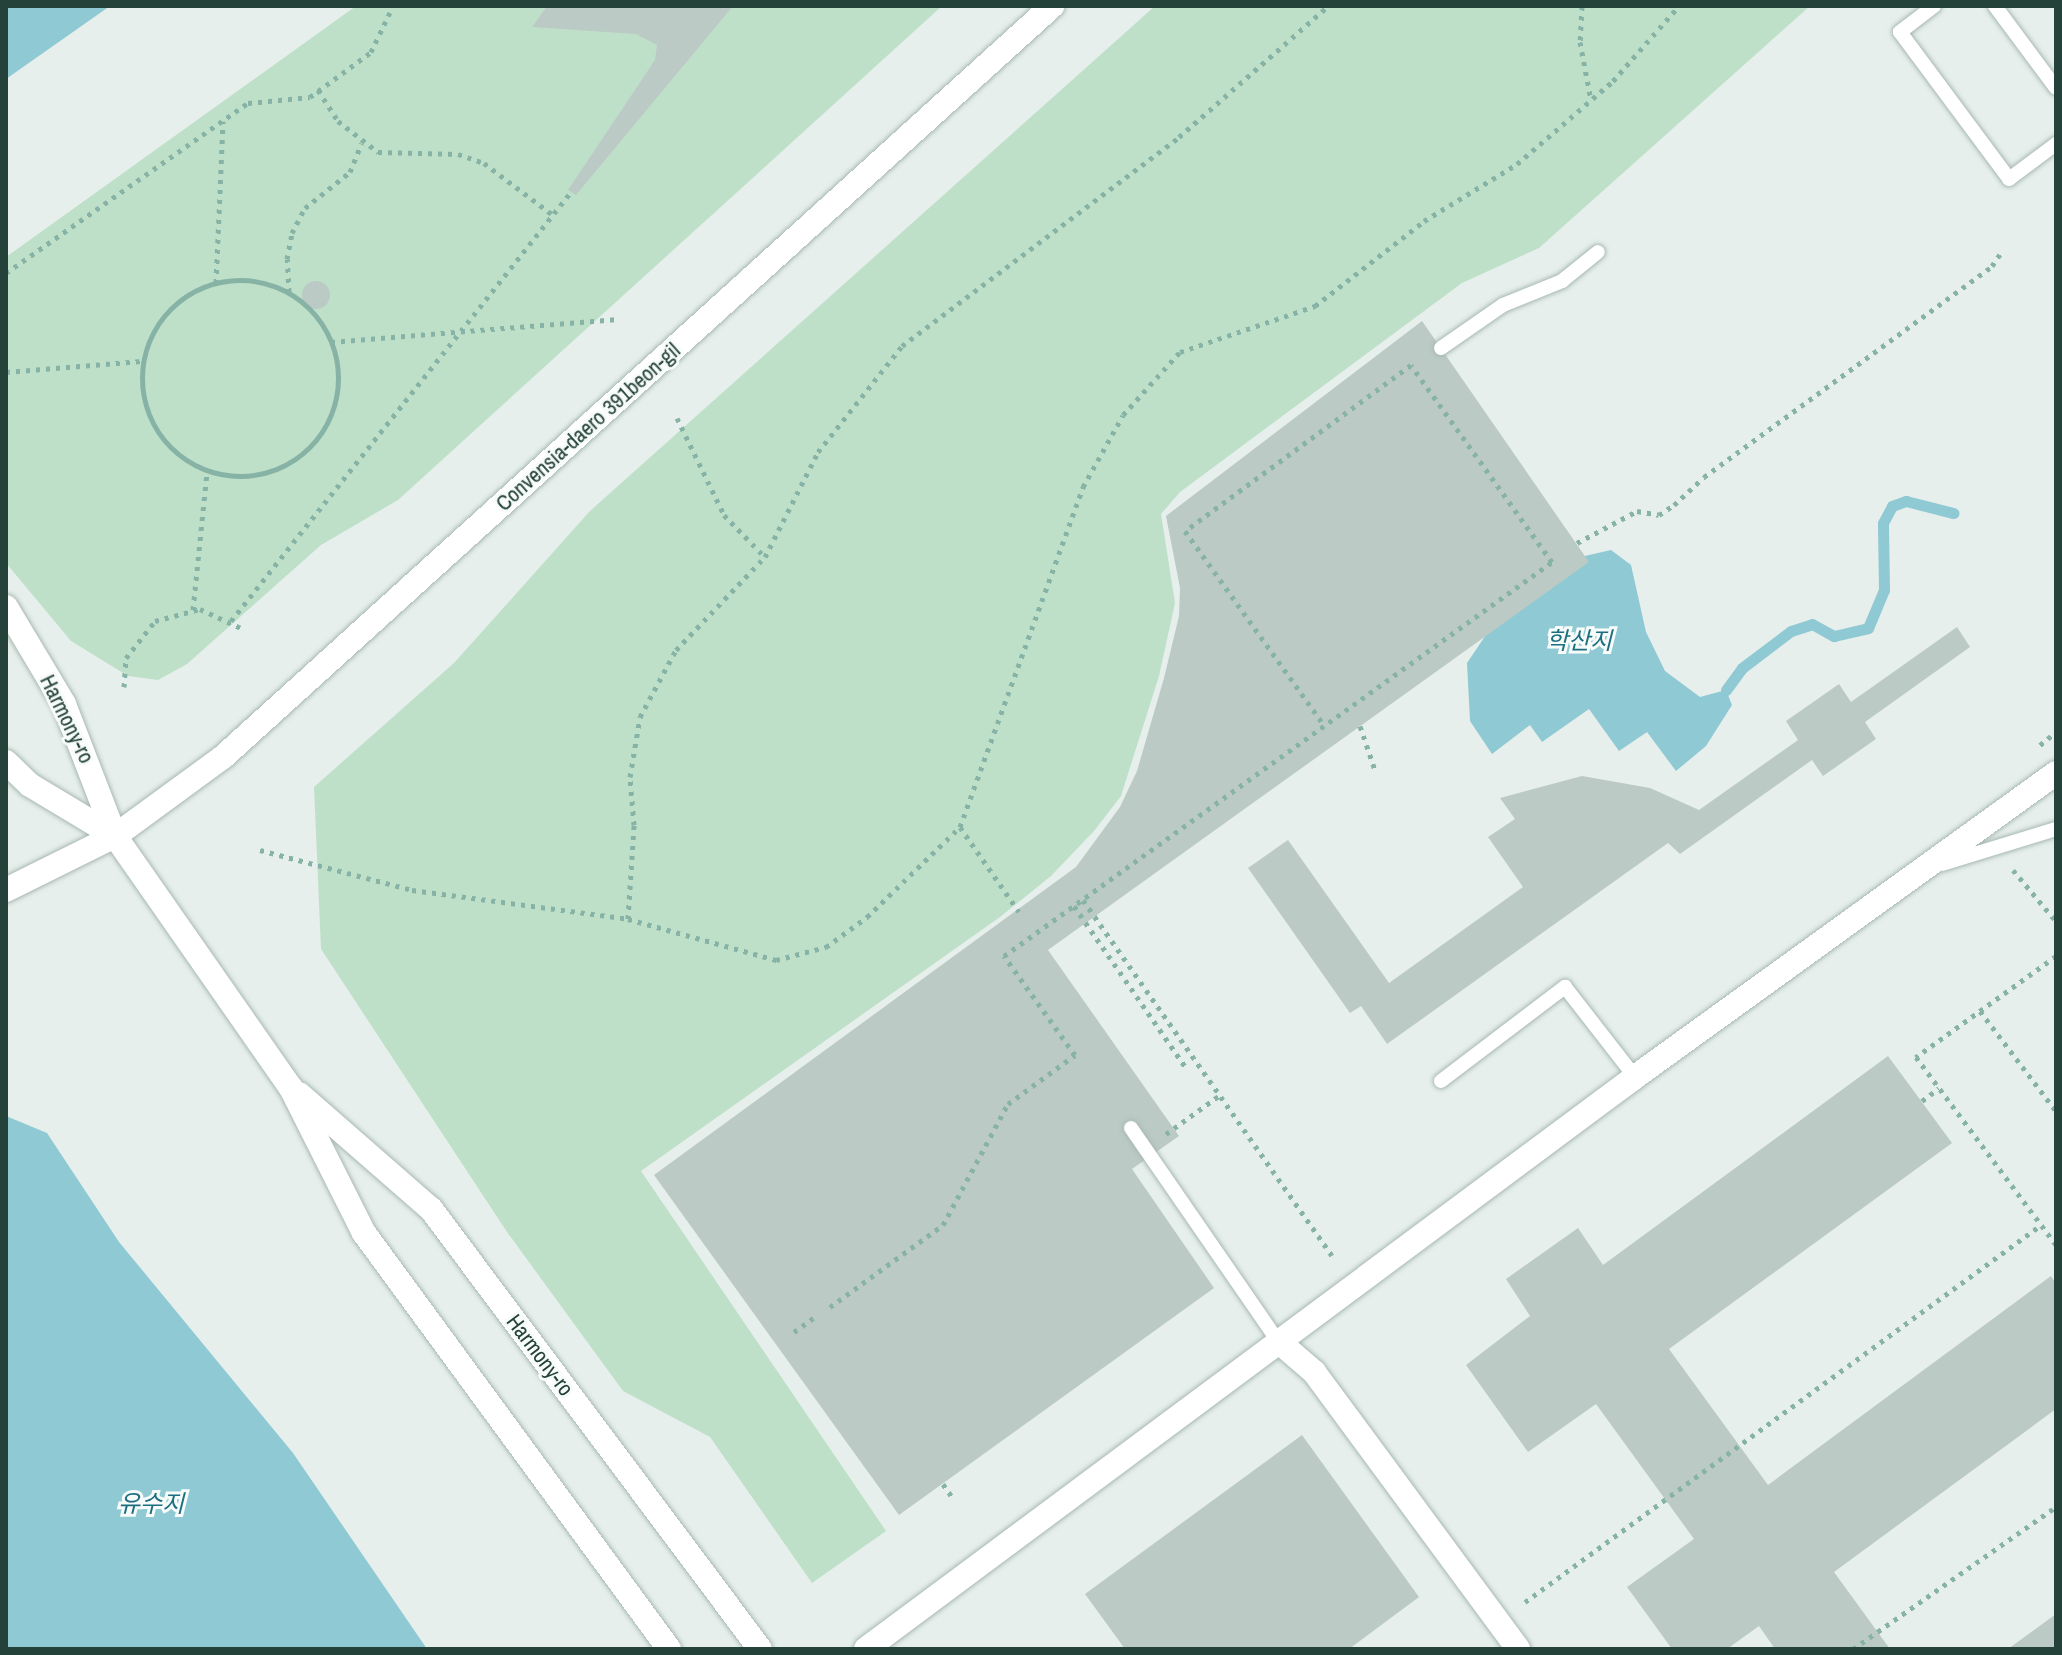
<!DOCTYPE html>
<html>
<head>
<meta charset="utf-8">
<style>
  body { margin:0 }
  #map { position:relative; width:2062px; height:1655px; overflow:hidden; background:#e6efeb; font-family:"Archivo Narrow","Noto Sans KR",sans-serif }
  div>[style] { position:absolute }
  [style*='--x'] { left:calc(var(--x)*1px); top:calc(var(--y)*1px); width:calc(var(--w)*1px); rotate:calc(var(--a)*1deg) }
  .green>* { inset:0; background:#bfe0c8 }
  .water>* { inset:0; background:#8ec9d4 }
  .stream>* { height:11px; margin:-5.5px; padding:0 5.5px; transform-origin:5.5px; border-radius:5.5px; background:#8ec9d4 }
  .building>* { inset:0; background:#bbcac4 }
  .round { border-radius:50% }
  .path>* { height:5px; margin-top:-2.5px; transform-origin:0; background:repeating-linear-gradient(90deg,#86b3a5 0 4px,transparent 0 10px) }
  .path>.ring { margin:-2.5px; padding:0; box-sizing:content-box; background:none; border:5px solid #86b3a5; border-radius:50% }
  .roads { filter:drop-shadow(0 0 2px #a8b8b2) drop-shadow(0 0 2px #a8b8b2) }
  .lane>* { height:14px; margin:-7px; padding:0 7px; transform-origin:7px; border-radius:7px; background:#fff }
  .street>* { height:24px; margin:-12px; padding:0 12px; transform-origin:12px; border-radius:12px; background:#fff }
  .secondary>* { height:24px; margin:-12px; padding:0 12px; transform-origin:12px; border-radius:12px; background:#fff }
  span { translate:-50% -50%; white-space:nowrap; text-align:center; line-height:1.15; -webkit-text-stroke:6px #f7fbf9; paint-order:stroke }
  .street-label { font-size:22px; color:#24423a }
  .water-label { font-size:24px; color:#1c6f80; font-style:italic }
  .frame { position:absolute; inset:0; border:8px solid #24423a; pointer-events:none }
</style>
</head>
<body>
<div id="map">
  <div class="green">
    <i style="clip-path:polygon(356px 6px,942px 6px,398px 500px,321px 545px,187px 664px,158px 680px,128px 676px,71px 641px,6px 563px,6px 257px)"></i>
    <i style="clip-path:polygon(1155px 6px,1810px 6px,1539px 248px,1462px 283px,1180px 492px,1161px 514px,1175px 603px,1159px 676px,1121px 796px,1094px 831px,1051px 876px,1000px 917px,641px 1171px,886px 1531px,812px 1583px,710px 1437px,623px 1391px,507px 1232px,321px 949px,314px 787px,454px 663px,590px 511px)"></i>
  </div>
  <div class="water">
    <i style="clip-path:polygon(6px 6px,110px 6px,6px 79px)"></i>
    <i style="clip-path:polygon(1611px 550px,1631px 565px,1646px 632px,1665px 671px,1700px 697px,1726px 690px,1732px 705px,1706px 746px,1676px 771px,1647px 732px,1619px 751px,1589px 709px,1542px 742px,1530px 725px,1492px 754px,1470px 721px,1467px 663px,1496px 620px,1576px 558px)"></i>
    <i style="clip-path:polygon(6px 1116px,47px 1133px,119px 1242px,293px 1453px,427px 1649px,6px 1649px)"></i>
  </div>
  <div class="stream">
    <i style="--x:1726;--y:690;--w:27;--a:-54"></i>
    <i style="--x:1742;--y:668;--w:61;--a:-37.1"></i>
    <i style="--x:1791;--y:631;--w:22;--a:-18"></i>
    <i style="--x:1812;--y:624;--w:25;--a:29"></i>
    <i style="--x:1834;--y:636;--w:35;--a:-13"></i>
    <i style="--x:1868;--y:628;--w:41;--a:-67.2"></i>
    <i style="--x:1884;--y:590;--w:67;--a:-90.9"></i>
    <i style="--x:1883;--y:523;--w:19;--a:-62"></i>
    <i style="--x:1892;--y:506;--w:15;--a:-20"></i>
    <i style="--x:1906;--y:501;--w:49;--a:14.3"></i>
  </div>
  <div class="building">
    <i style="clip-path:polygon(547px 6px,733px 6px,576px 195px,568px 190px,655px 60px,657px 45px,636px 34px,532px 27px)"></i>
    <i class="round" style="left:302px;top:281px;width:28px;height:28px"></i>
    <i style="clip-path:polygon(1422px 321px,1589px 562px,1048px 950px,1179px 1136px,1132px 1169px,1214px 1288px,899px 1515px,654px 1175px,1076px 867px,1120px 807px,1137px 771px,1164px 678px,1179px 616px,1180px 588px,1166px 516px)"></i>
    <i style="clip-path:polygon(1957px 627px,1970px 647px,1865px 722px,1876px 739px,1823px 776px,1812px 760px,1680px 854px,1668px 843px,1387px 1044px,1361px 1006px,1350px 1013px,1248px 868px,1288px 840px,1389px 983px,1523px 887px,1488px 837px,1515px 819px,1500px 798px,1582px 776px,1650px 788px,1699px 810px,1798px 740px,1786px 721px,1839px 684px,1851px 702px)"></i>
    <i style="clip-path:polygon(1888px 1056px,1952px 1143px,1669px 1349px,1768px 1485px,2051px 1276px,2056px 1284px,2056px 1409px,1834px 1572px,1890px 1649px,1775px 1649px,1759px 1626px,1727px 1649px,1672px 1649px,1627px 1587px,1694px 1539px,1596px 1404px,1528px 1452px,1466px 1365px,1530px 1316px,1506px 1279px,1578px 1228px,1603px 1265px)"></i>
    <i style="clip-path:polygon(1302px 1435px,1419px 1597px,1349px 1649px,1125px 1649px,1085px 1594px)"></i>
    <i style="clip-path:polygon(2056px 1614px,2056px 1649px,2008px 1649px)"></i>
  </div>
  <div class="path">
    <i style="--x:1582;--y:6;--w:36;--a:93"></i>
    <i style="--x:1580;--y:42;--w:59;--a:79.3"></i>
    <i style="--x:318;--y:90;--w:37;--a:57"></i>
    <i style="--x:338;--y:121;--w:51;--a:37.8"></i>
    <i style="--x:378;--y:152;--w:80;--a:1.4"></i>
    <i style="--x:458;--y:154;--w:28;--a:19"></i>
    <i style="--x:484;--y:163;--w:86;--a:37"></i>
    <i style="--x:6;--y:273;--w:296;--a:-35.1"></i>
    <i style="--x:248;--y:103;--w:62;--a:-5.5"></i>
    <i style="--x:310;--y:97;--w:76;--a:-36.4"></i>
    <i style="--x:371;--y:52;--w:51;--a:-64.4"></i>
    <i class="ring" style="left:142px;top:280px;width:191px;height:191px"></i>
    <i style="--x:216;--y:283;--w:162;--a:-87.5"></i>
    <i style="--x:289;--y:292;--w:33;--a:-93"></i>
    <i style="--x:287;--y:259;--w:26;--a:-79"></i>
    <i style="--x:292;--y:233;--w:28;--a:-63"></i>
    <i style="--x:305;--y:208;--w:58;--a:-38.7"></i>
    <i style="--x:350;--y:172;--w:31;--a:-68"></i>
    <i style="--x:331;--y:342;--w:285;--a:-4.6"></i>
    <i style="--x:6;--y:372;--w:136;--a:-4.6"></i>
    <i style="--x:677;--y:418;--w:108;--a:64.1"></i>
    <i style="--x:724;--y:515;--w:59;--a:45.7"></i>
    <i style="--x:765;--y:557;--w:118;--a:-63.2"></i>
    <i style="--x:818;--y:452;--w:135;--a:-51.6"></i>
    <i style="--x:902;--y:346;--w:347;--a:-37"></i>
    <i style="--x:1179;--y:137;--w:198;--a:-41.3"></i>
    <i style="--x:1577;--y:543;--w:68;--a:-28.1"></i>
    <i style="--x:1637;--y:511;--w:22;--a:10"></i>
    <i style="--x:1659;--y:515;--w:18;--a:-34"></i>
    <i style="--x:1674;--y:505;--w:41;--a:-43"></i>
    <i style="--x:1704;--y:477;--w:357;--a:-36.2"></i>
    <i style="--x:1992;--y:266;--w:18;--a:-56"></i>
    <i style="--x:193;--y:610;--w:140;--a:-84.2"></i>
    <i style="--x:231;--y:621;--w:547;--a:-51.6"></i>
    <i style="--x:124;--y:687;--w:29;--a:-86"></i>
    <i style="--x:126;--y:658;--w:47;--a:-51.9"></i>
    <i style="--x:155;--y:621;--w:47;--a:-14.9"></i>
    <i style="--x:200;--y:609;--w:47;--a:24.9"></i>
    <i style="--x:1360;--y:726;--w:46;--a:71.2"></i>
    <i style="--x:2040;--y:745;--w:21;--a:-39"></i>
    <i style="--x:960;--y:827;--w:103;--a:55.2"></i>
    <i style="--x:260;--y:850;--w:157;--a:14.7"></i>
    <i style="--x:412;--y:890;--w:218;--a:7.6"></i>
    <i style="--x:628;--y:919;--w:154;--a:15.5"></i>
    <i style="--x:776;--y:960;--w:52;--a:-14.6"></i>
    <i style="--x:826;--y:947;--w:51;--a:-36.2"></i>
    <i style="--x:867;--y:917;--w:129;--a:-44.1"></i>
    <i style="--x:960;--y:827;--w:362;--a:-70.1"></i>
    <i style="--x:1083;--y:487;--w:82;--a:-60.9"></i>
    <i style="--x:1123;--y:415;--w:85;--a:-47.9"></i>
    <i style="--x:1180;--y:352;--w:143;--a:-18.8"></i>
    <i style="--x:1315;--y:306;--w:138;--a:-37.9"></i>
    <i style="--x:1424;--y:221;--w:109;--a:-31.5"></i>
    <i style="--x:1517;--y:164;--w:127;--a:-40.8"></i>
    <i style="--x:1613;--y:81;--w:100;--a:-48.7"></i>
    <i style="--x:2013;--y:870;--w:67;--a:49.9"></i>
    <i style="--x:1083;--y:900;--w:434;--a:55"></i>
    <i style="--x:1074;--y:906;--w:197;--a:55.3"></i>
    <i style="--x:628;--y:919;--w:94;--a:-86.3"></i>
    <i style="--x:634;--y:825;--w:48;--a:-94.8"></i>
    <i style="--x:630;--y:777;--w:61;--a:-80.5"></i>
    <i style="--x:640;--y:717;--w:76;--a:-61.8"></i>
    <i style="--x:676;--y:650;--w:129;--a:-46.3"></i>
    <i style="--x:2056;--y:956;--w:173;--a:144.2"></i>
    <i style="--x:1916;--y:1057;--w:234;--a:53.3"></i>
    <i style="--x:1980;--y:1011;--w:126;--a:52.8"></i>
    <i style="--x:1922;--y:1101;--w:21;--a:-37"></i>
    <i style="--x:1166;--y:1134;--w:67;--a:-35.8"></i>
    <i style="--x:830;--y:1307;--w:140;--a:-36"></i>
    <i style="--x:943;--y:1225;--w:137;--a:-61.8"></i>
    <i style="--x:1008;--y:1104;--w:83;--a:-36.2"></i>
    <i style="--x:1075;--y:1055;--w:122;--a:-125.6"></i>
    <i style="--x:1004;--y:956;--w:675;--a:-35.72"></i>
    <i style="--x:1552;--y:562;--w:242;--a:-125.6"></i>
    <i style="--x:1411;--y:365;--w:280;--a:143.7"></i>
    <i style="--x:1185;--y:531;--w:239;--a:54.4"></i>
    <i style="--x:794;--y:1332;--w:26;--a:-36"></i>
    <i style="--x:943;--y:1484;--w:16;--a:55"></i>
    <i style="--x:1525;--y:1602;--w:639;--a:-36.15"></i>
    <i style="--x:1853;--y:1649;--w:248;--a:-35"></i>
  </div>
  <div class="roads">
    <div class="lane">
      <i style="--x:1934;--y:6;--w:43;--a:142.6"></i>
      <i style="--x:1900;--y:32;--w:183;--a:53.4"></i>
      <i style="--x:2009;--y:179;--w:59;--a:-36.7"></i>
      <i style="--x:1995;--y:6;--w:102;--a:53.4"></i>
      <i style="--x:1441;--y:348;--w:75;--a:-34.7"></i>
      <i style="--x:1503;--y:305;--w:64;--a:-22.1"></i>
      <i style="--x:1562;--y:281;--w:46;--a:-38.9"></i>
      <i style="--x:1942;--y:864;--w:119;--a:-17.1"></i>
      <i style="--x:1441;--y:1081;--w:156;--a:-37.2"></i>
      <i style="--x:1565;--y:987;--w:114;--a:52.1"></i>
      <i style="--x:1131;--y:1128;--w:259;--a:55.4"></i>
    </div>
    <div class="street">
      <i style="--x:1278;--y:1341;--w:48;--a:40.7"></i>
      <i style="--x:1314;--y:1372;--w:344;--a:53.6"></i>
      <i style="--x:866;--y:1649;--w:958;--a:-36.64"></i>
      <i style="--x:1635;--y:1077;--w:519;--a:-35.83"></i>
    </div>
    <div class="secondary">
      <i style="--x:6;--y:607;--w:113;--a:59.1"></i>
      <i style="--x:64;--y:704;--w:142;--a:68.9"></i>
      <i style="--x:115;--y:836;--w:307;--a:55.1"></i>
      <i style="--x:291;--y:1088;--w:162;--a:63.3"></i>
      <i style="--x:364;--y:1233;--w:516;--a:53.75"></i>
      <i style="--x:6;--y:762;--w:33;--a:44"></i>
      <i style="--x:30;--y:785;--w:99;--a:31"></i>
      <i style="--x:6;--y:890;--w:122;--a:-26.4"></i>
      <i style="--x:115;--y:836;--w:134;--a:-36.2"></i>
      <i style="--x:223;--y:757;--w:1119;--a:-42.17"></i>
      <i style="--x:299;--y:1094;--w:175;--a:41.1"></i>
      <i style="--x:431;--y:1209;--w:549;--a:53.21"></i>
    </div>
  </div>
  <div class="street-label">
    <span style="left:588px;top:427px;rotate:-42deg">Convensia-daero 391beon-gil</span>
    <span style="left:67px;top:719px;rotate:64deg">Harmony-ro</span>
    <span style="left:540px;top:1355px;rotate:53deg">Harmony-ro</span>
  </div>
  <div class="water-label">
    <span style="left:1579px;top:641px">학산지</span>
    <span style="left:151px;top:1504px">유수지</span>
  </div>
  <div class="frame"></div>
</div>
</body>
</html>
